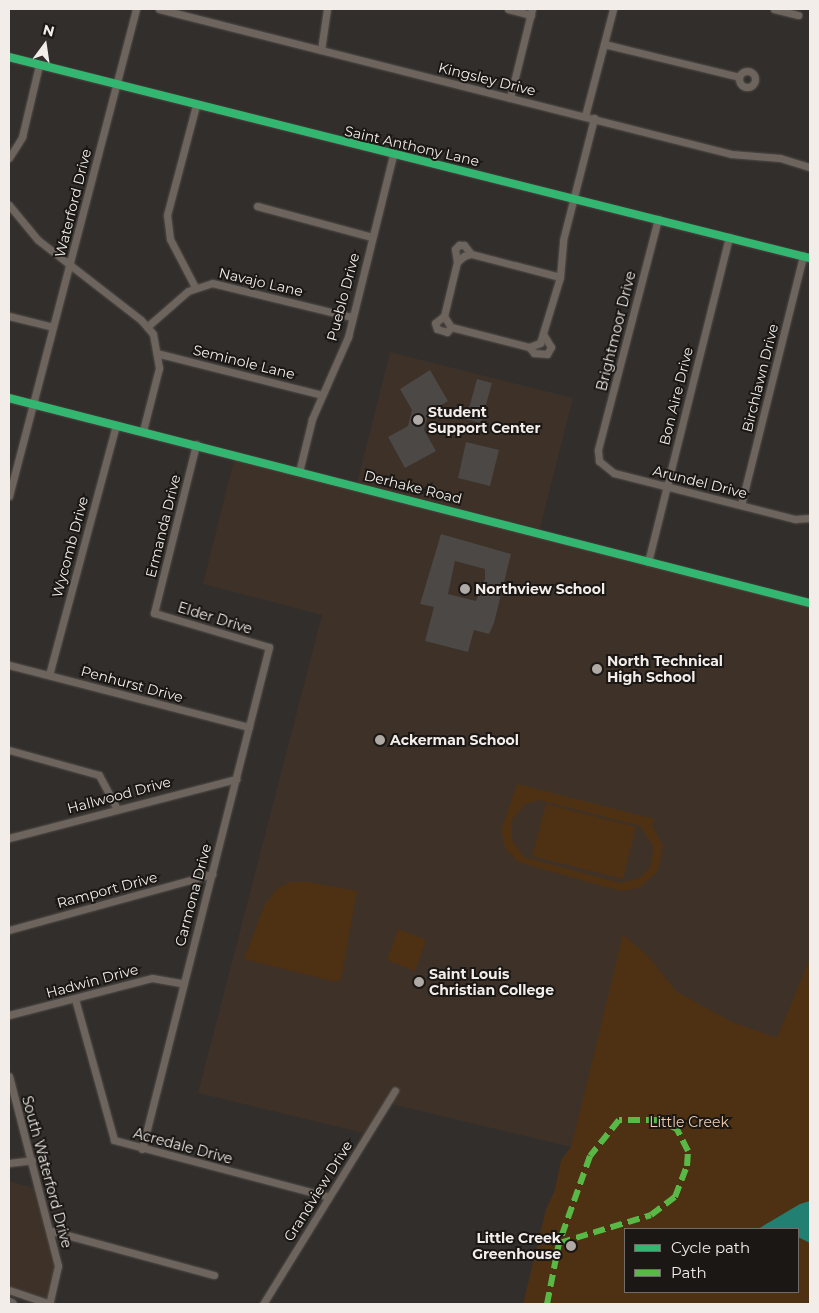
<!DOCTYPE html>
<html>
<head>
<meta charset="utf-8">
<style>
  body { margin:0 }
  #map { position:relative; width:819px; height:1313px; overflow:hidden; background:#322e2b; font-family:Montserrat,sans-serif }
  div>[style] { position:absolute }
  [style*='--x'] { left:calc(var(--x)*1px); top:calc(var(--y)*1px); width:calc(var(--w)*1px); rotate:calc(var(--a)*1deg) }
  .built>* { inset:0; background:#3d3128 }
  .green>* { inset:0; background:#4e3113 }
  .water>* { inset:0; background:#228073 }
  .building>* { inset:0; background:#4b4845 }
  .roads { filter:drop-shadow(0 0 1px #504d4a) drop-shadow(0 0 1px #504d4a) }
  .minor>* { height:7px; margin:-3.5px; padding:0 3.5px; transform-origin:3.5px; border-radius:3.5px; background:#6d645d }
  .minor>.ring { margin:-3.5px; padding:0; box-sizing:content-box; background:none; border:7px solid #6d645d; border-radius:50% }
  .highway>* { height:10px; margin:-5px; padding:0 5px; transform-origin:5px; border-radius:5px; background:#69635e }
  .quiet>* { height:6px; margin-top:-3px; transform-origin:0; background:repeating-linear-gradient(90deg,#58b947 0 12px,transparent 0 18px) }
  .cycleway>* { height:8px; margin:-4px; padding:0 4px; transform-origin:4px; border-radius:4px; background:#33b770 }
  .dots>* { width:14px; height:14px; translate:-50% -50%; box-sizing:border-box; border:2px solid #1a1714; border-radius:50% }
  span { translate:-50% -50%; white-space:nowrap; text-align:center; line-height:1.15; -webkit-text-stroke:4px #1a1714; paint-order:stroke }
  .street-label { font-size:14px; color:#f2ede9 }
  .poi-label { font-size:14px; color:#f2ede9; font-weight:700 }
  .left { translate:0 -50%; text-align:left }
  .right { translate:-100% -50%; text-align:right }
  .park-label { font-size:14px; color:#f3ceaf }
  .frame { position:absolute; inset:0; border:10px solid #f2ede9; pointer-events:none }
  .legend { position:absolute; left:624px; top:1228px; width:175px; height:65px; box-sizing:border-box; background:#1a1714; border:1px solid #706d69; margin:0; padding:6px 9px; list-style:none; font-size:15px; color:#f2ede9 }
  .legend li { display:flex; align-items:center; gap:10px; height:25px }
  .legend b { width:25px; border:1px solid #706d69 }
  .north { position:absolute; left:20px; top:20px; width:50px; height:50px; -webkit-text-stroke:4px #1a1714; paint-order:stroke; rotate:14deg; font-size:14px; font-weight:700; line-height:20px; text-align:center; color:#f2ede9 }
  .north::after { content:''; display:block; margin:auto; width:18px; height:22px; background:#f2ede9; clip-path:polygon(50% 0,100% 100%,50% 72%,0 100%) }
</style>
</head>
<body>
<div id="map">
  <div class="built">
    <i style="clip-path:polygon(390px 352px,573px 398px,540px 529px,357px 483px)"></i>
    <i style="clip-path:polygon(234px 460px,810px 605px,810px 977px,779px 1055px,600px 1030px,571px 1147px,391px 1104px,372px 1135px,198px 1093px,322px 615px,203px 584px)"></i>
    <i style="clip-path:polygon(9px 1181px,41px 1190px,58px 1266px,49px 1304px,9px 1290px)"></i>
  </div>
  <div class="green">
    <i style="clip-path:polygon(evenodd,517px 784px,654px 819px,652px 825px,663px 846px,658px 871px,639px 888px,620px 891px,518px 862px,505px 848px,501px 830px,517px 784px,539px 800px,640px 826px,654px 847px,650px 867px,640px 878px,620px 883px,524px 857px,512px 840px,512px 820px,525px 804px,539px 800px)"></i>
    <i style="clip-path:polygon(546px 804px,636px 827px,623px 879px,532px 856px)"></i>
    <i style="clip-path:polygon(291px 882px,308px 882px,357px 891px,341px 979px,336px 982px,244px 959px,265px 904px,278px 888px)"></i>
    <i style="clip-path:polygon(398px 929px,426px 940px,415px 971px,387px 960px)"></i>
    <i style="clip-path:polygon(evenodd,623px 935px,647px 955px,677px 992px,732px 1022px,777px 1038px,810px 958px,810px 1304px,523px 1304px,546px 1209px,555px 1190px,561px 1160px,571px 1147px,623px 935px,625px 1229px,798px 1229px,798px 1292px,625px 1292px,625px 1229px)"></i>
  </div>
  <div class="water">
    <i style="clip-path:polygon(810px 1201px,810px 1243px,798px 1237px,798px 1229px,758px 1229px,800px 1204px)"></i>
  </div>
  <div class="building">
    <i style="clip-path:polygon(430px 370px,448px 401px,428px 414px,424px 430px,436px 451px,405px 468px,388px 437px,408px 426px,412px 410px,400px 389px)"></i>
    <i style="clip-path:polygon(477px 379px,492px 383px,481px 423px,466px 419px)"></i>
    <i style="clip-path:polygon(466px 442px,499px 450px,490px 486px,458px 478px)"></i>
    <i style="clip-path:polygon(evenodd,441px 534px,511px 554px,494px 623px,489px 634px,474px 630px,468px 652px,425px 641px,434px 607px,420px 604px,441px 534px,455px 561px,485px 569px,485px 579px,476px 601px,448px 594px,455px 561px)"></i>
  </div>
  <div class="roads">
    <div class="minor">
      <i style="--x:159;--y:9;--w:590;--a:14.22"></i>
      <i style="--x:731;--y:154;--w:49;--a:4.7"></i>
      <i style="--x:780;--y:158;--w:31;--a:17"></i>
      <i style="--x:508;--y:9;--w:24;--a:15"></i>
      <i style="--x:774;--y:9;--w:25;--a:14"></i>
      <i style="--x:604;--y:44;--w:139;--a:13.7"></i>
      <i style="--x:321;--y:50;--w:41;--a:-81.7"></i>
      <i style="--x:9;--y:57;--w:826;--a:14.09"></i>
      <i class="ring" style="left:739px;top:71px;width:9px;height:9px"></i>
      <i style="--x:510;--y:98;--w:92;--a:-76.1"></i>
      <i style="--x:585;--y:116;--w:111;--a:-75.3"></i>
      <i style="--x:9;--y:158;--w:25;--a:-58"></i>
      <i style="--x:22;--y:137;--w:74;--a:-76.7"></i>
      <i style="--x:9;--y:205;--w:45;--a:50.4"></i>
      <i style="--x:38;--y:240;--w:130;--a:37.8"></i>
      <i style="--x:141;--y:320;--w:18;--a:49"></i>
      <i style="--x:153;--y:334;--w:35;--a:80"></i>
      <i style="--x:159;--y:368;--w:65;--a:104.3"></i>
      <i style="--x:257;--y:206;--w:119;--a:15.1"></i>
      <i style="--x:658;--y:219;--w:239;--a:104.6"></i>
      <i style="--x:598;--y:450;--w:11;--a:85"></i>
      <i style="--x:599;--y:461;--w:19;--a:39"></i>
      <i style="--x:614;--y:473;--w:187;--a:14.3"></i>
      <i style="--x:795;--y:519;--w:15;--a:-4"></i>
      <i style="--x:457;--y:262;--w:13;--a:-99"></i>
      <i style="--x:455;--y:249;--w:6;--a:-45"></i>
      <i style="--x:459;--y:245;--w:5;--a:0"></i>
      <i style="--x:464;--y:245;--w:11;--a:52"></i>
      <i style="--x:560;--y:277;--w:92;--a:-165.5"></i>
      <i style="--x:471;--y:254;--w:7;--a:164"></i>
      <i style="--x:464;--y:256;--w:9;--a:139"></i>
      <i style="--x:457;--y:262;--w:56;--a:103.5"></i>
      <i style="--x:444;--y:316;--w:13;--a:58"></i>
      <i style="--x:451;--y:327;--w:81;--a:14.4"></i>
      <i style="--x:529;--y:347;--w:12;--a:-20"></i>
      <i style="--x:540;--y:343;--w:69;--a:-73.1"></i>
      <i style="--x:560;--y:277;--w:37;--a:-85"></i>
      <i style="--x:563;--y:240;--w:126;--a:-75.7"></i>
      <i style="--x:195;--y:287;--w:54;--a:-117.5"></i>
      <i style="--x:170;--y:239;--w:24;--a:-97"></i>
      <i style="--x:167;--y:215;--w:114;--a:-75.2"></i>
      <i style="--x:9;--y:316;--w:45;--a:14"></i>
      <i style="--x:444;--y:316;--w:11;--a:142"></i>
      <i style="--x:435;--y:323;--w:6;--a:72"></i>
      <i style="--x:437;--y:329;--w:10;--a:17"></i>
      <i style="--x:447;--y:332;--w:6;--a:-51"></i>
      <i style="--x:148;--y:326;--w:53;--a:-41.2"></i>
      <i style="--x:188;--y:291;--w:25;--a:-18"></i>
      <i style="--x:212;--y:283;--w:144;--a:13.7"></i>
      <i style="--x:529;--y:347;--w:8;--a:50"></i>
      <i style="--x:534;--y:353;--w:13;--a:4"></i>
      <i style="--x:547;--y:354;--w:8;--a:-60"></i>
      <i style="--x:551;--y:347;--w:12;--a:-121"></i>
      <i style="--x:160;--y:354;--w:167;--a:14.2"></i>
      <i style="--x:9;--y:398;--w:827;--a:14.36"></i>
      <i style="--x:299;--y:472;--w:55;--a:-76.2"></i>
      <i style="--x:312;--y:419;--w:90;--a:-66.3"></i>
      <i style="--x:348;--y:337;--w:187;--a:-76.1"></i>
      <i style="--x:9;--y:496;--w:503;--a:-75.38"></i>
      <i style="--x:741;--y:505;--w:257;--a:-76"></i>
      <i style="--x:648;--y:562;--w:335;--a:-76"></i>
      <i style="--x:9;--y:665;--w:248;--a:14.5"></i>
      <i style="--x:49;--y:675;--w:259;--a:-75"></i>
      <i style="--x:9;--y:750;--w:93;--a:15.5"></i>
      <i style="--x:99;--y:775;--w:36;--a:62"></i>
      <i style="--x:9;--y:838;--w:235;--a:-14.6"></i>
      <i style="--x:9;--y:930;--w:211;--a:-15.4"></i>
      <i style="--x:75;--y:999;--w:146;--a:74.5"></i>
      <i style="--x:114;--y:1140;--w:222;--a:14.8"></i>
      <i style="--x:9;--y:1015;--w:148;--a:-14.5"></i>
      <i style="--x:152;--y:978;--w:29;--a:10"></i>
      <i style="--x:9;--y:1076;--w:196;--a:75.5"></i>
      <i style="--x:58;--y:1266;--w:39;--a:103"></i>
      <i style="--x:142;--y:1149;--w:518;--a:-75.8"></i>
      <i style="--x:269;--y:647;--w:120;--a:-163.5"></i>
      <i style="--x:154;--y:613;--w:174;--a:-76"></i>
      <i style="--x:9;--y:1163;--w:23;--a:-7"></i>
      <i style="--x:52;--y:1231;--w:168;--a:15.2"></i>
      <i style="--x:9;--y:1290;--w:43;--a:18.9"></i>
      <i style="--x:263;--y:1304;--w:251;--a:-58.3"></i>
    </div>
    <div class="highway">
      <i style="--x:9;--y:1303;--w:3;--a:18"></i>
    </div>
  </div>
  <div class="quiet">
    <i style="--x:547;--y:1304;--w:62;--a:-78.9"></i>
    <i style="--x:559;--y:1243;--w:96;--a:-16.9"></i>
    <i style="--x:651;--y:1215;--w:30;--a:-37"></i>
    <i style="--x:675;--y:1197;--w:33;--a:-69"></i>
    <i style="--x:687;--y:1166;--w:15;--a:-86"></i>
    <i style="--x:688;--y:1151;--w:25;--a:-117"></i>
    <i style="--x:677;--y:1129;--w:21;--a:-155"></i>
    <i style="--x:658;--y:1120;--w:39;--a:180"></i>
    <i style="--x:619;--y:1120;--w:46;--a:128.9"></i>
    <i style="--x:590;--y:1156;--w:92;--a:109.6"></i>
  </div>
  <div class="cycleway">
    <i style="--x:9;--y:57;--w:826;--a:14.09"></i>
    <i style="--x:9;--y:398;--w:827;--a:14.36"></i>
  </div>
  <div class="dots">
    <i style="left:418px;top:420px;background:#afaaa6"></i>
    <i style="left:465px;top:589px;background:#afaaa6"></i>
    <i style="left:597px;top:669px;background:#afaaa6"></i>
    <i style="left:380px;top:740px;background:#afaaa6"></i>
    <i style="left:419px;top:982px;background:#afaaa6"></i>
    <i style="left:571px;top:1246px;background:#afaaa6"></i>
  </div>
  <div class="street-label">
    <span style="left:487px;top:79px;rotate:14deg">Kingsley Drive</span>
    <span style="left:412px;top:146px;rotate:13deg">Saint Anthony Lane</span>
    <span style="left:73px;top:203px;rotate:-76deg">Waterford Drive</span>
    <span style="left:261px;top:282px;rotate:13deg">Navajo Lane</span>
    <span style="left:343px;top:297px;rotate:-75deg">Pueblo Drive</span>
    <span style="left:616px;top:331px;rotate:-76deg">Brightmoor Drive</span>
    <span style="left:244px;top:362px;rotate:14deg">Seminole Lane</span>
    <span style="left:760px;top:378px;rotate:-76deg">Birchlawn Drive</span>
    <span style="left:676px;top:396px;rotate:-76deg">Bon Aire Drive</span>
    <span style="left:700px;top:482px;rotate:14deg">Arundel Drive</span>
    <span style="left:413px;top:487px;rotate:14deg">Derhake Road</span>
    <span style="left:163px;top:526px;rotate:-76deg">Ermanda Drive</span>
    <span style="left:70px;top:547px;rotate:-75deg">Wycomb Drive</span>
    <span style="left:215px;top:618px;rotate:17deg">Elder Drive</span>
    <span style="left:132px;top:684px;rotate:15deg">Penhurst Drive</span>
    <span style="left:119px;top:795px;rotate:-15deg">Hallwood Drive</span>
    <span style="left:107px;top:890px;rotate:-15deg">Ramport Drive</span>
    <span style="left:193px;top:895px;rotate:-75deg">Carmona Drive</span>
    <span style="left:92px;top:981px;rotate:-15deg">Hadwin Drive</span>
    <span style="left:183px;top:1146px;rotate:15deg">Acredale Drive</span>
    <span style="left:47px;top:1172px;rotate:75deg">South Waterford Drive</span>
    <span style="left:318px;top:1191px;rotate:-58deg">Grandview Drive</span>
  </div>
  <div class="poi-label">
    <span class="left" style="left:428px;top:420px">Student<br>Support Center</span>
    <span class="left" style="left:475px;top:589px">Northview School</span>
    <span class="left" style="left:607px;top:669px">North Technical<br>High School</span>
    <span class="left" style="left:390px;top:740px">Ackerman School</span>
    <span class="left" style="left:429px;top:982px">Saint Louis<br>Christian College</span>
    <span class="right" style="left:561px;top:1246px">Little Creek<br>Greenhouse</span>
  </div>
  <div class="park-label">
    <span style="left:689px;top:1122px">Little Creek</span>
  </div>
  <div class="frame"></div>
  <ul class="legend">
  <li><b style="height:6px;background:#33b770"></b>Cycle path</li>
  <li><b style="height:6px;background:#58b947"></b>Path</li>
  </ul>
  <div class="north">N</div>
</div>
</body>
</html>
